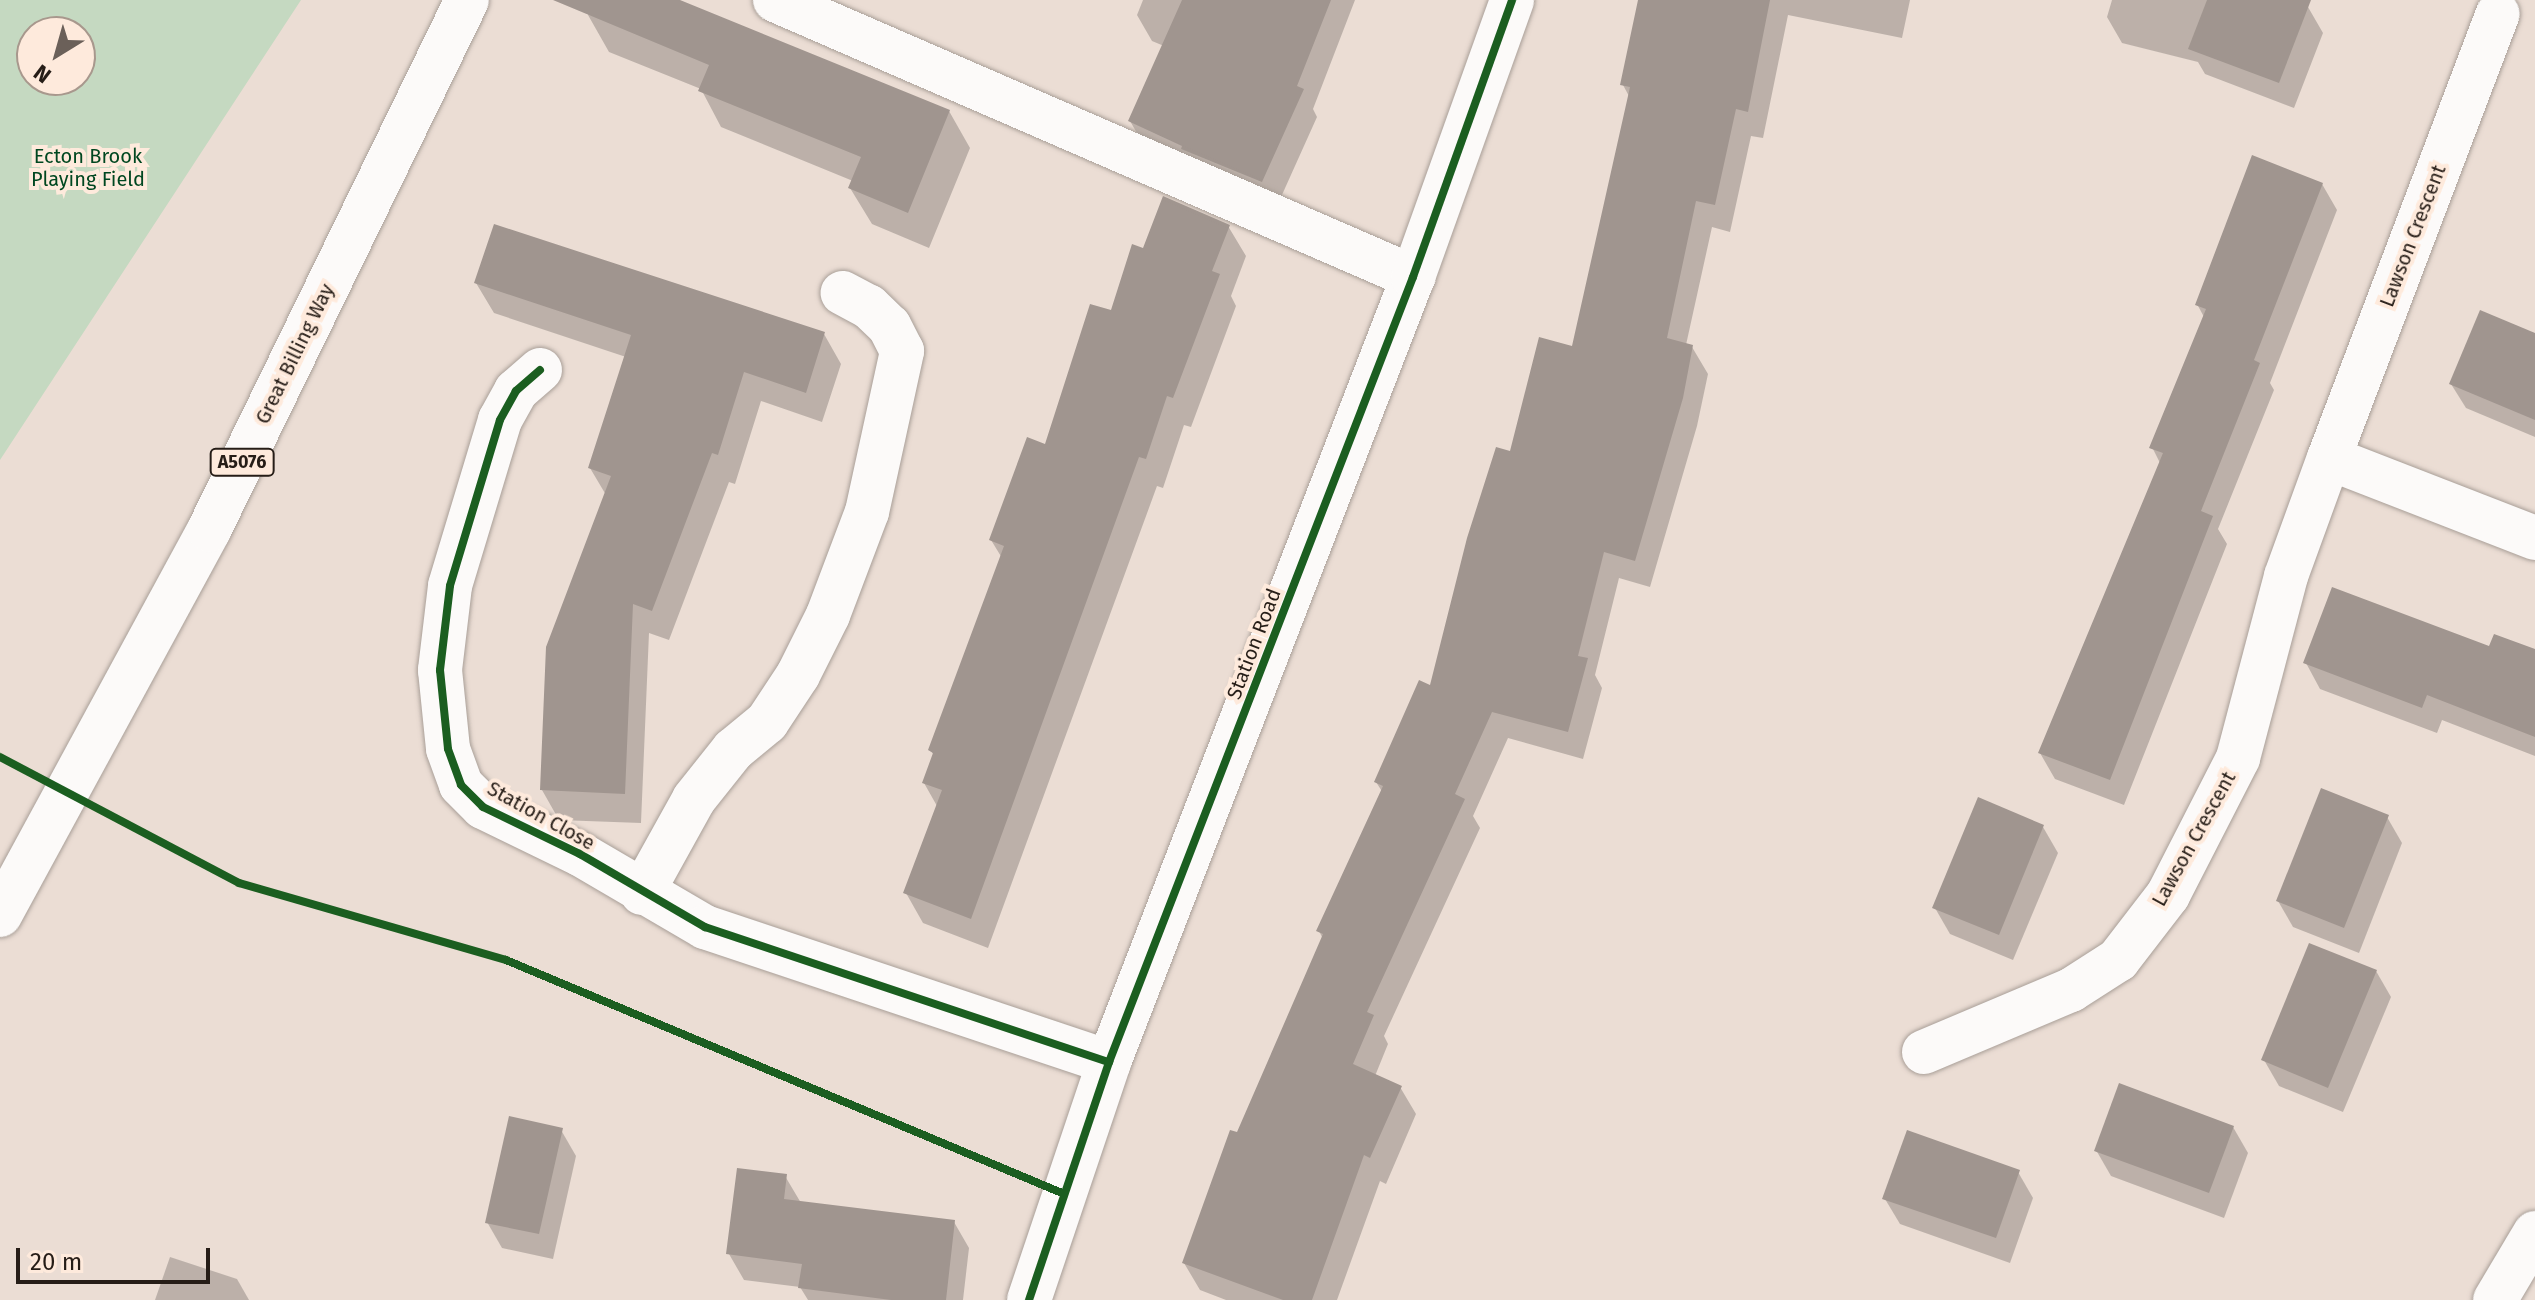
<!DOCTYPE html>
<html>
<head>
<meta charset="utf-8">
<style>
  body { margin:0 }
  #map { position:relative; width:2535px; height:1300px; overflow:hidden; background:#ebddd4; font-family:"Fira Sans",sans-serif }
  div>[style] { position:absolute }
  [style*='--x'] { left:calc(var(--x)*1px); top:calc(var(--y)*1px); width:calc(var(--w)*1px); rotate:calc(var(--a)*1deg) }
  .green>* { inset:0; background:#c5d9c1 }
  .shadow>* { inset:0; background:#0003 }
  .building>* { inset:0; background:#a0958f }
  .roads { filter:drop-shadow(0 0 2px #a99f98) drop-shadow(0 0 2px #a99f98) }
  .minor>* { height:44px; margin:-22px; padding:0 22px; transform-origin:22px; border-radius:22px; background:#fcfaf9 }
  .major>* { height:44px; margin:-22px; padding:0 22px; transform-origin:22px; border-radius:22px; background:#fcfaf9 }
  .cycleway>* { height:8px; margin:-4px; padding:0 4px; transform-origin:4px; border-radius:4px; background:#1b5e20 }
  span { translate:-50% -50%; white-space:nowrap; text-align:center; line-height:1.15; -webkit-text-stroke:8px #feeadc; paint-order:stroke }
  .shield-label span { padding:2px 6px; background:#feeadc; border:2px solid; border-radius:6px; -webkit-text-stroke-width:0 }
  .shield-label { font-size:18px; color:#261d17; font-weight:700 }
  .park-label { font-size:20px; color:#004720 }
  .street-label { font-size:20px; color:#261d17 }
  .north { position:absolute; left:16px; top:16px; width:80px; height:80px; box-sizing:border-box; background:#feeadc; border:2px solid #a8988d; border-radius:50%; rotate:217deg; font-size:22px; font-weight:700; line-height:32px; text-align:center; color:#261d17 }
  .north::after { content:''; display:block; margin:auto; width:28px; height:36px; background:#6b6059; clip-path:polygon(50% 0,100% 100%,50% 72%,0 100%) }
  .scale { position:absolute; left:16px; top:1248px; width:194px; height:36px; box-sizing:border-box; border:4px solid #261d17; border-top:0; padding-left:10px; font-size:24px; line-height:28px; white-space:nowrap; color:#261d17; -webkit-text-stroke:6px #feeadc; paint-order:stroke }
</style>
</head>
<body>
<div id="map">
  <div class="green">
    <i style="clip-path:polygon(evenodd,0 0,301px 0,0 460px,0 0,32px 32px,80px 32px,80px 80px,32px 80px,32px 32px)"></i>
  </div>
  <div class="shadow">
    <i style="clip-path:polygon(594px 0,673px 0,949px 111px,970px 148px,929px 248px,872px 224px,850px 188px,853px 181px,721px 127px,701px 89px,609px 52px,588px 15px)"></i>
    <i style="clip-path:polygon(1143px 0,1355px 0,1313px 109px,1317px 117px,1277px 206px,1145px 147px,1130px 121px,1164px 46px,1152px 41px,1137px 15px)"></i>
    <i style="clip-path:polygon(1658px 0,1910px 0,1902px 38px,1788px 15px,1763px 138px,1751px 136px,1730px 232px,1712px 227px,1686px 345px,1692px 347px,1708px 374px,1697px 426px,1650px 587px,1619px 578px,1595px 675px,1602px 688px,1583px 759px,1508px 738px,1473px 816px,1480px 828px,1384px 1036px,1388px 1044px,1375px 1076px,1400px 1087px,1416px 1114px,1386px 1184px,1380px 1181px,1337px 1300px,1226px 1300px,1200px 1290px,1184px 1263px,1323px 939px,1319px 931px,1383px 793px,1376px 782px,1432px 688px,1511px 454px,1574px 348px,1630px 98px,1623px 85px)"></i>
    <i style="clip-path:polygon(2112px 0,2291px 0,2308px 7px,2323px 33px,2294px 108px,2205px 74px,2198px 62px,2122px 43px,2107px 17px)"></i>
    <i style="clip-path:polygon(2322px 184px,2337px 210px,2270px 383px,2274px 390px,2218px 529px,2227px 544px,2124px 805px,2055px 779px,2040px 753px,2160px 463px,2152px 447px,2204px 317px,2197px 304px)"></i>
    <i style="clip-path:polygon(1228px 226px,1246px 256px,1231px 296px,1236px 306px,1191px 427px,1184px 425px,1163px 488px,1157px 486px,988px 948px,923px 923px,906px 893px,937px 806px,924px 783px,934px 756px,931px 750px,1002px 558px,991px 540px,1046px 446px,1144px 250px)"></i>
    <i style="clip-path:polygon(476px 283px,824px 334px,841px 364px,822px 422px,761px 401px,735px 484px,729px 482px,669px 640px,649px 633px,641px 823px,559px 820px,542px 790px,606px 495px,590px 468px,626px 357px,494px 313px)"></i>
    <i style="clip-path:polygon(2535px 335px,2535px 437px,2466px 408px,2451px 384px)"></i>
    <i style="clip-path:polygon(2491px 649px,2535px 651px,2535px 756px,2442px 720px,2437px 733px,2320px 689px,2306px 663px)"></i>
    <i style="clip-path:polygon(2387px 817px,2402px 843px,2359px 953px,2293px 927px,2278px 901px)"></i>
    <i style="clip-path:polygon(2043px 827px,2058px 853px,2013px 960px,1950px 934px,1935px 908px)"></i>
    <i style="clip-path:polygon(2376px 971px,2391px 997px,2343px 1112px,2279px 1086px,2264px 1060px)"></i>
    <i style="clip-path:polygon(2233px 1127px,2248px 1153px,2224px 1218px,2111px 1176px,2096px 1150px)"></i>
    <i style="clip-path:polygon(561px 1130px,576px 1156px,553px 1259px,502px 1248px,487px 1222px)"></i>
    <i style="clip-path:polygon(2018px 1172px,2033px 1198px,2010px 1263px,1900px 1224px,1885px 1199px)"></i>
    <i style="clip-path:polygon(785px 1176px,801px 1203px,954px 1222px,969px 1248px,963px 1300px,808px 1300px,800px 1287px,744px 1280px,729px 1254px)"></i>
    <i style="clip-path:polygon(170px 1257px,237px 1279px,249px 1300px,155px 1300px)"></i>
  </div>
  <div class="building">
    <i style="clip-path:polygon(553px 0,680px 0,950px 110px,908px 213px,848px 188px,861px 157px,698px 91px,709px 65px)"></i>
    <i style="clip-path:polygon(1182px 0,1331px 0,1297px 86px,1304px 89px,1262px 182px,1181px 149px,1182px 146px,1128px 121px)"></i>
    <i style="clip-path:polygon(1638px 0,1770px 0,1748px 112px,1736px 109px,1715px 205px,1696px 201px,1667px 338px,1693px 345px,1683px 398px,1635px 561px,1604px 552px,1578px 656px,1588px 658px,1568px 732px,1492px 712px,1455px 794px,1465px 799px,1367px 1012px,1374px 1015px,1353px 1064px,1402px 1086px,1370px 1158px,1364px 1155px,1312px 1300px,1283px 1300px,1182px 1263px,1230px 1130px,1237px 1132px,1323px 934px,1316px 931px,1383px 786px,1374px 782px,1419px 680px,1430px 685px,1467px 538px,1496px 447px,1510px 451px,1539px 337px,1572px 346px,1630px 87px,1620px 85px)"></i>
    <i style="clip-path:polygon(2207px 0,2311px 0,2279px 83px,2188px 49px)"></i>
    <i style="clip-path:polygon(2252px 155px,2323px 183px,2254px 360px,2260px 363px,2201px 511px,2213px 516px,2110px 780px,2038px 753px,2163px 453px,2149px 448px,2206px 309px,2195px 305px)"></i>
    <i style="clip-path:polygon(1163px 196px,1230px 225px,1212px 271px,1220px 274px,1173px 398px,1167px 396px,1146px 459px,1139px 457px,971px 919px,903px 893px,942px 790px,922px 783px,933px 753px,928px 750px,1004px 546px,989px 540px,1027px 437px,1045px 444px,1090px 304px,1111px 310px,1132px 244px,1143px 248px)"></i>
    <i style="clip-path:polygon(494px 224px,825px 332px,806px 393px,744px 372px,718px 455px,712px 453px,652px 611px,633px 604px,625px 794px,540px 790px,546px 647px,611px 476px,588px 468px,631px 335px,474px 283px)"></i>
    <i style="clip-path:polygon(2480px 310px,2535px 333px,2535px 420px,2449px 384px)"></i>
    <i style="clip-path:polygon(2332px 587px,2489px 646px,2494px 634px,2535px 649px,2535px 737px,2427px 695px,2422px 708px,2303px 663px)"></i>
    <i style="clip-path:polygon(2321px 788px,2389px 815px,2344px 928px,2276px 901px)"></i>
    <i style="clip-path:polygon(1978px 797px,2044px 825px,1999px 935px,1932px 908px)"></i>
    <i style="clip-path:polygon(2309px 943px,2377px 970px,2328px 1088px,2261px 1060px)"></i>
    <i style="clip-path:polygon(2119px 1083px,2234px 1126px,2209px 1193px,2094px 1151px)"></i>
    <i style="clip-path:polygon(509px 1116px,563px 1128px,539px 1234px,485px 1223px)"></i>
    <i style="clip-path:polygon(1907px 1130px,2020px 1170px,1996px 1238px,1882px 1199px)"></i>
    <i style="clip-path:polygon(737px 1168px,787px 1174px,784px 1199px,955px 1220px,946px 1300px,891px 1300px,798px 1288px,802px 1264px,726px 1254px)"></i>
  </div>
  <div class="roads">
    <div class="minor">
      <i style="--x:775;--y:0;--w:696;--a:23.47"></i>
      <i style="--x:540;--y:370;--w:32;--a:139"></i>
      <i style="--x:516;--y:391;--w:33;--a:119"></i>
      <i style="--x:500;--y:420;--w:173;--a:106.8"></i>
      <i style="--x:450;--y:586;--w:85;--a:96.8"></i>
      <i style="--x:440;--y:670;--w:79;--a:84.2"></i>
      <i style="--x:448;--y:749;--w:38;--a:70"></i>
      <i style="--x:461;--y:785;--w:31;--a:45"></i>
      <i style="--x:483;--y:807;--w:108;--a:25.9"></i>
      <i style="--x:580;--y:854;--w:145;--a:30.3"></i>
      <i style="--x:705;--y:927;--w:426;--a:18.5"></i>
      <i style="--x:2329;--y:458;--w:475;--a:-69.2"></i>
      <i style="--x:642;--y:893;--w:107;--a:-61"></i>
      <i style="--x:694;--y:799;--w:63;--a:-51.5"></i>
      <i style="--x:733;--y:750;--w:44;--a:-39.5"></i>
      <i style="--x:767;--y:722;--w:56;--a:-56.6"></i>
      <i style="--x:798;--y:675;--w:67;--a:-63.4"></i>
      <i style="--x:828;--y:615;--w:110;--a:-69.3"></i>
      <i style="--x:867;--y:512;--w:165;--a:-77.7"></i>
      <i style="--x:902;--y:351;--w:28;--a:-117"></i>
      <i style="--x:889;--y:326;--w:28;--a:-136"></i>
      <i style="--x:869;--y:307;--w:30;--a:-152"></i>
      <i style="--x:1924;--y:1052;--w:160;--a:-22.9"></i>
      <i style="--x:2071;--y:990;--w:56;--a:-32.6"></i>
      <i style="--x:2118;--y:960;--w:82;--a:-52.4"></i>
      <i style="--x:2168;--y:895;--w:154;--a:-62.9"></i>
      <i style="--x:2238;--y:758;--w:188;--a:-75.2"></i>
      <i style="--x:2286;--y:576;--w:126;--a:-70"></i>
      <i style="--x:2329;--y:458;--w:221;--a:21.2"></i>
      <i style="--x:1029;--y:1300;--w:251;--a:-71.4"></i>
      <i style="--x:1109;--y:1062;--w:842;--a:-68.83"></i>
      <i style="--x:1413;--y:277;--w:294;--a:-70.3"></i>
      <i style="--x:2495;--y:1300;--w:78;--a:-59.2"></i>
    </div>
    <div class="major">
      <i style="--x:0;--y:915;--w:438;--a:-61.5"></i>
      <i style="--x:209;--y:530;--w:589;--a:-64.04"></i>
    </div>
  </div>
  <div class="cycleway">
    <i style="--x:540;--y:370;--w:32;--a:139"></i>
    <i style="--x:516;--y:391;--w:33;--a:119"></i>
    <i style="--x:500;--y:420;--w:173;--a:106.8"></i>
    <i style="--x:450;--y:586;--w:85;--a:96.8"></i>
    <i style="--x:440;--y:670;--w:79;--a:84.2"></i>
    <i style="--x:448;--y:749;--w:38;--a:70"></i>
    <i style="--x:461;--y:785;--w:31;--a:45"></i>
    <i style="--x:483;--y:807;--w:108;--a:25.9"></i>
    <i style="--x:580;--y:854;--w:145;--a:30.3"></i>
    <i style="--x:705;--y:927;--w:426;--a:18.5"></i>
    <i style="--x:0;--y:757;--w:270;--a:27.8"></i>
    <i style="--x:239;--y:883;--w:278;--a:16.1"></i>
    <i style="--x:506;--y:960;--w:603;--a:22.74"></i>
    <i style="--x:1029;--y:1300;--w:251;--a:-71.4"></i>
    <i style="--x:1109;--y:1062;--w:842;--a:-68.83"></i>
    <i style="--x:1413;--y:277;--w:294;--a:-70.3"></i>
  </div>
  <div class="shield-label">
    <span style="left:242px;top:462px">A5076</span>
  </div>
  <div class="park-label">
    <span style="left:88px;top:168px">Ecton Brook<br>Playing Field</span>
  </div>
  <div class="street-label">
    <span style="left:2413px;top:236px;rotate:-69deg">Lawson Crescent</span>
    <span style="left:295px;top:354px;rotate:-64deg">Great Billing Way</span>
    <span style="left:1254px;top:644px;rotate:-69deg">Station Road</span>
    <span style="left:541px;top:816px;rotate:29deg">Station Close</span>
    <span style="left:2194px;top:839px;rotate:-61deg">Lawson Crescent</span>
  </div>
  <div class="north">N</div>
  <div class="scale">20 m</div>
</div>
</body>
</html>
